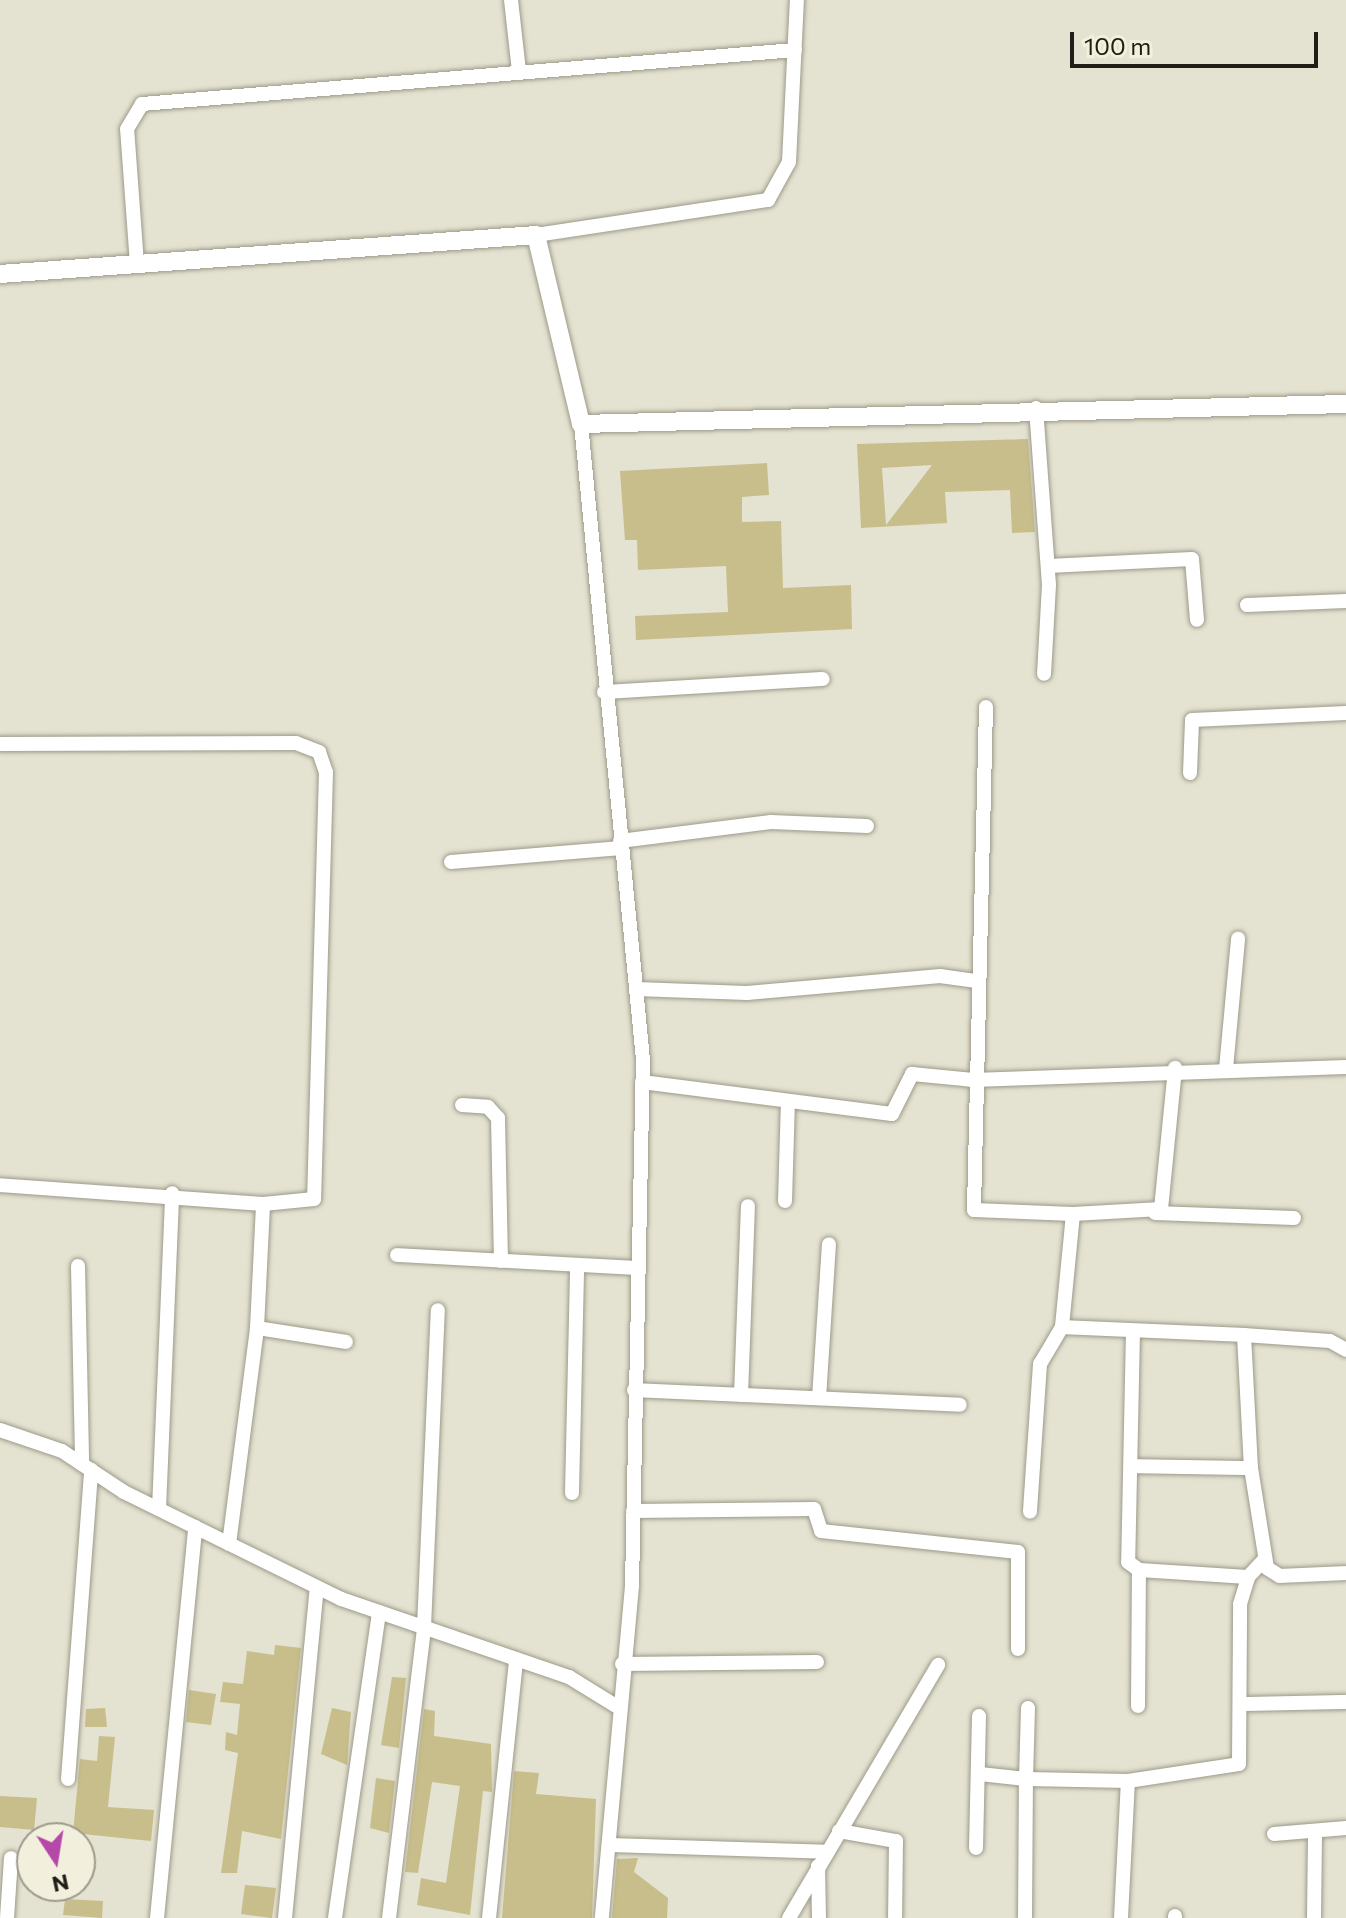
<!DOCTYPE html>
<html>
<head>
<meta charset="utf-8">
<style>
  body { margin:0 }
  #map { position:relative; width:1346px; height:1918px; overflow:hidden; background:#e4e2d0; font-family:Commissioner,sans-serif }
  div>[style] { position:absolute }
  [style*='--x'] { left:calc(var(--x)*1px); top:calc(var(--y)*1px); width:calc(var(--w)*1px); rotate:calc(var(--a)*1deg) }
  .building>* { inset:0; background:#c7be8b }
  .roads { filter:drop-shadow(0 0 2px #9d9a8a) drop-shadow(0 0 2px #9d9a8a) }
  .minor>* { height:14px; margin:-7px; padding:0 7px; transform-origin:7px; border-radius:7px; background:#fff }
  .tertiary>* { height:18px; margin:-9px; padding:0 9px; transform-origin:9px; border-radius:9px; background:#fff }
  span { translate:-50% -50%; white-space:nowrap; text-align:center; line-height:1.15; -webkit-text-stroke:7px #f2efdd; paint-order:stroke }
  .north { position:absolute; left:16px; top:1822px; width:80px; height:80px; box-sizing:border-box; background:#f2efdd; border:2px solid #9d9b8d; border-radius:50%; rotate:168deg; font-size:22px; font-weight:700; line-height:32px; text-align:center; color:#1e1d16 }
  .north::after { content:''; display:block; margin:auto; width:28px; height:36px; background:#b548a8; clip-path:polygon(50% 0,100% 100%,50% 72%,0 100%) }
  .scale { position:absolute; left:1070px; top:32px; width:248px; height:36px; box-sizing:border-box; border:4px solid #1e1d16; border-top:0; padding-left:10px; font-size:24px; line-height:28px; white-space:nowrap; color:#1e1d16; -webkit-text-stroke:6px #f2efdd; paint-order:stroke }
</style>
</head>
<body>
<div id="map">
  <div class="building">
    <i style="clip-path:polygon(evenodd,1028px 439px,1035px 532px,1012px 533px,1010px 490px,945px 492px,947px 523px,861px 528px,857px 444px,1028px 439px,932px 465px,886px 525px,882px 468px,932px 465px)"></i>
    <i style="clip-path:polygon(767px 463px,769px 495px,742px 497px,742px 522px,781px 521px,783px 588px,851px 585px,852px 629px,636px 640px,635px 616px,728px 612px,726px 566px,638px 570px,637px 540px,625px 540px,620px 471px)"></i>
    <i style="clip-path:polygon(275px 1645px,301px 1648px,281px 1839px,242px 1831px,237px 1873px,221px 1873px,238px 1753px,225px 1750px,226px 1732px,237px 1735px,240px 1704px,220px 1702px,223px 1682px,243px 1684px,247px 1651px,274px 1655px)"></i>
    <i style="clip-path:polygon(392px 1677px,406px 1678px,399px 1748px,381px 1745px)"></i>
    <i style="clip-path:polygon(189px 1690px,216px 1694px,211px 1725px,186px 1722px)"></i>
    <i style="clip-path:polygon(105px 1708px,107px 1727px,85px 1727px,86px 1709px)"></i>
    <i style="clip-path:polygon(332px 1708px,351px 1712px,347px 1765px,321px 1754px)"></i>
    <i style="clip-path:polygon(424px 1709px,435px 1711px,434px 1736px,491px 1744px,492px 1792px,483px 1791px,470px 1915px,417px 1905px,421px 1878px,446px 1883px,460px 1786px,432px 1782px,418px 1873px,405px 1872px)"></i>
    <i style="clip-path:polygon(99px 1736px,115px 1737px,108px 1807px,154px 1810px,151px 1841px,73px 1833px,80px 1759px,97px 1761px)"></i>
    <i style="clip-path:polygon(514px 1771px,539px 1773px,536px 1794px,596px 1799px,592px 1918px,502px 1918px)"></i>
    <i style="clip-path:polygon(376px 1778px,395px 1781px,389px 1833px,370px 1828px)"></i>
    <i style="clip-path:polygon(0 1796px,37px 1798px,34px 1830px,0 1827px)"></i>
    <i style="clip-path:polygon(638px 1858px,634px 1872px,668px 1898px,667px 1918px,612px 1918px,617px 1859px)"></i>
    <i style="clip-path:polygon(245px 1885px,276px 1888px,272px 1918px,241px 1914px)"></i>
    <i style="clip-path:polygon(65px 1899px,103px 1901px,102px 1918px,63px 1915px)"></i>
  </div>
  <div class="roads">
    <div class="minor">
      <i style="--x:511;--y:0;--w:71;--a:83.6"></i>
      <i style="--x:536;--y:235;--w:235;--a:-8.6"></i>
      <i style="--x:768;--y:200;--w:43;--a:-61.1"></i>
      <i style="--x:789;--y:162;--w:162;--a:-87.2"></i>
      <i style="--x:137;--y:264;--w:135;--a:-94.2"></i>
      <i style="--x:127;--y:129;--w:29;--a:-59"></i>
      <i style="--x:142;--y:104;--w:655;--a:-4.73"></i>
      <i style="--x:1036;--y:408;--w:177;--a:85.8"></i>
      <i style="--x:1049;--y:585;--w:89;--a:93.2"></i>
      <i style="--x:581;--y:424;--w:639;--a:84.43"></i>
      <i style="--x:643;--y:1060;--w:526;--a:91.2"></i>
      <i style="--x:632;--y:1586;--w:333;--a:95.2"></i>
      <i style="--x:1048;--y:566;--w:144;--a:-2.8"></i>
      <i style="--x:1192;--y:559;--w:61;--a:85.3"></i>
      <i style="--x:1247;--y:605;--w:99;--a:-2.3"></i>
      <i style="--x:604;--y:692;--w:219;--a:-3.4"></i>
      <i style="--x:986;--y:707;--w:503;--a:91.37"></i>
      <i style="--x:974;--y:1210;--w:99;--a:2.3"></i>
      <i style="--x:1073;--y:1214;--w:114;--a:95.6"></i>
      <i style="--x:1062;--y:1327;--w:43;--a:120.7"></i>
      <i style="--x:1040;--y:1364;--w:148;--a:93.9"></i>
      <i style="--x:0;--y:744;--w:296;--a:-0.2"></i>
      <i style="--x:296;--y:743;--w:25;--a:21"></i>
      <i style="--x:319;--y:752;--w:21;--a:71"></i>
      <i style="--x:326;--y:772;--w:427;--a:91.6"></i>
      <i style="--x:314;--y:1199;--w:51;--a:174.4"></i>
      <i style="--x:263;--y:1204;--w:264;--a:-175.9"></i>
      <i style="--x:1190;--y:773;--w:53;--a:-87.8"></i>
      <i style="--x:1192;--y:720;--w:154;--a:-2.6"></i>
      <i style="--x:620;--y:841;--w:152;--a:-7.2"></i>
      <i style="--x:771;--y:822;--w:96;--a:2.4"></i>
      <i style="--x:451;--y:862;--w:171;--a:-4.7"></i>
      <i style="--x:636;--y:989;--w:111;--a:2.1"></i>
      <i style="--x:747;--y:993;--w:194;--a:-5"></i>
      <i style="--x:940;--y:976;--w:37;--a:8"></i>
      <i style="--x:1226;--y:1069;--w:131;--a:-84.7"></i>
      <i style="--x:642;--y:1082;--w:252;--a:7.3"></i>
      <i style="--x:892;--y:1114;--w:45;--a:-63.4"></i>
      <i style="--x:912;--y:1074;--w:61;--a:5.6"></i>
      <i style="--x:973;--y:1080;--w:373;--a:-2"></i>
      <i style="--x:462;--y:1105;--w:26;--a:4"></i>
      <i style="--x:488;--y:1107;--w:15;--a:48"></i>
      <i style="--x:498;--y:1118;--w:143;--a:88.8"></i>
      <i style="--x:785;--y:1201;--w:100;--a:-88.3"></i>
      <i style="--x:1155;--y:1213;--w:139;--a:2.1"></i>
      <i style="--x:1073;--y:1214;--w:88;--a:-3.3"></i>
      <i style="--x:1161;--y:1209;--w:142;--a:-84.3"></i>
      <i style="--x:397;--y:1255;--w:238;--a:3.1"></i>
      <i style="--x:78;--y:1266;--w:198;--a:88.8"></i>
      <i style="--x:1062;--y:1327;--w:182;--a:2.5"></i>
      <i style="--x:1244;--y:1335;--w:133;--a:87"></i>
      <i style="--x:1251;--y:1468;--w:101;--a:80.9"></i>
      <i style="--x:1267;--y:1568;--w:15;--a:32"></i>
      <i style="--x:1280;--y:1576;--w:66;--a:-2.6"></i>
      <i style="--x:257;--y:1328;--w:90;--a:8.9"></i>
      <i style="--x:1133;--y:1331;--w:231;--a:91.2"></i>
      <i style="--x:1128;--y:1562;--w:14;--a:36"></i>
      <i style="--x:1139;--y:1570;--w:109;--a:3.7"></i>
      <i style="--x:1244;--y:1335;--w:86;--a:4"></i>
      <i style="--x:1330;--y:1341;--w:18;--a:29"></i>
      <i style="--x:634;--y:1390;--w:326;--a:2.6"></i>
      <i style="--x:741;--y:1395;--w:189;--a:-87.9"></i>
      <i style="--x:819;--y:1398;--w:154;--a:-86.3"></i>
      <i style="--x:0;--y:1430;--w:65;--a:18.7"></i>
      <i style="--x:62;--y:1451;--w:74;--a:33.5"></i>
      <i style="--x:124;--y:1492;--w:242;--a:26.2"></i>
      <i style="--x:341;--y:1599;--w:241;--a:18.9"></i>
      <i style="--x:569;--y:1677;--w:55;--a:31.7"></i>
      <i style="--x:1131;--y:1466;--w:120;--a:1"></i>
      <i style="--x:572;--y:1493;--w:228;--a:-88.7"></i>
      <i style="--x:159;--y:1509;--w:316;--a:-87.6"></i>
      <i style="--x:633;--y:1511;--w:181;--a:-0.6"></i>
      <i style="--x:814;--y:1509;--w:23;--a:72"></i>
      <i style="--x:821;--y:1531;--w:198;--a:6.1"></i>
      <i style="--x:1018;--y:1552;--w:97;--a:90"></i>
      <i style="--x:229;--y:1544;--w:218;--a:-82.6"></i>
      <i style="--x:257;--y:1328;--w:124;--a:-87.2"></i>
      <i style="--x:622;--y:1664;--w:195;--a:-0.6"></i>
      <i style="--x:1242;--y:1704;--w:104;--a:-1.1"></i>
      <i style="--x:1138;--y:1706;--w:136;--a:-89.6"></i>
      <i style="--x:980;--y:1774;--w:46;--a:6.2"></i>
      <i style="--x:1026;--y:1779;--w:71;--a:-88.4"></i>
      <i style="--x:68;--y:1779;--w:310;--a:-85.7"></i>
      <i style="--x:839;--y:1831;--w:58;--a:10"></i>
      <i style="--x:896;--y:1841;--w:77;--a:90.7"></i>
      <i style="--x:1274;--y:1834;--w:72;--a:-4.8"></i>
      <i style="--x:609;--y:1845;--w:218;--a:1.8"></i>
      <i style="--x:976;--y:1848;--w:132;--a:-88.7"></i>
      <i style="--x:818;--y:1866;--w:52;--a:88.9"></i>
      <i style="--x:7;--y:1918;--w:60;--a:-86.2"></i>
      <i style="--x:157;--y:1918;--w:393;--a:-84.4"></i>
      <i style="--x:285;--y:1918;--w:332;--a:-84.5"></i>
      <i style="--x:335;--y:1918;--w:309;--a:-81.8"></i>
      <i style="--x:389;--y:1918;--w:293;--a:-83.1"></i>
      <i style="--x:424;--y:1627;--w:317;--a:-87.5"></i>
      <i style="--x:489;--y:1918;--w:260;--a:-84"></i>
      <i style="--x:789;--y:1918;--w:294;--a:-59.5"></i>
      <i style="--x:1025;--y:1918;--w:139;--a:-89.6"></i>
      <i style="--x:1026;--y:1779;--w:102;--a:1.1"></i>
      <i style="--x:1128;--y:1781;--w:112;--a:-8.7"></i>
      <i style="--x:1239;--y:1764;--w:160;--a:-89.6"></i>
      <i style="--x:1240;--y:1604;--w:28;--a:-73"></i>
      <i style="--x:1248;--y:1577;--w:23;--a:-47"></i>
      <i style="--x:1121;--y:1918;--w:137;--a:-87.1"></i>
      <i style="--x:1175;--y:1918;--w:2;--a:-90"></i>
      <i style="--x:1314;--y:1918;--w:87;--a:-89.3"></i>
    </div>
    <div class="tertiary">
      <i style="--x:0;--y:274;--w:537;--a:-4.16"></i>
      <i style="--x:536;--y:235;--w:194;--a:76.6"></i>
      <i style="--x:581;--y:424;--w:765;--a:-1.5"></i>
    </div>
  </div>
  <div class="north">N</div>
  <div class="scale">100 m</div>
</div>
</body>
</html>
